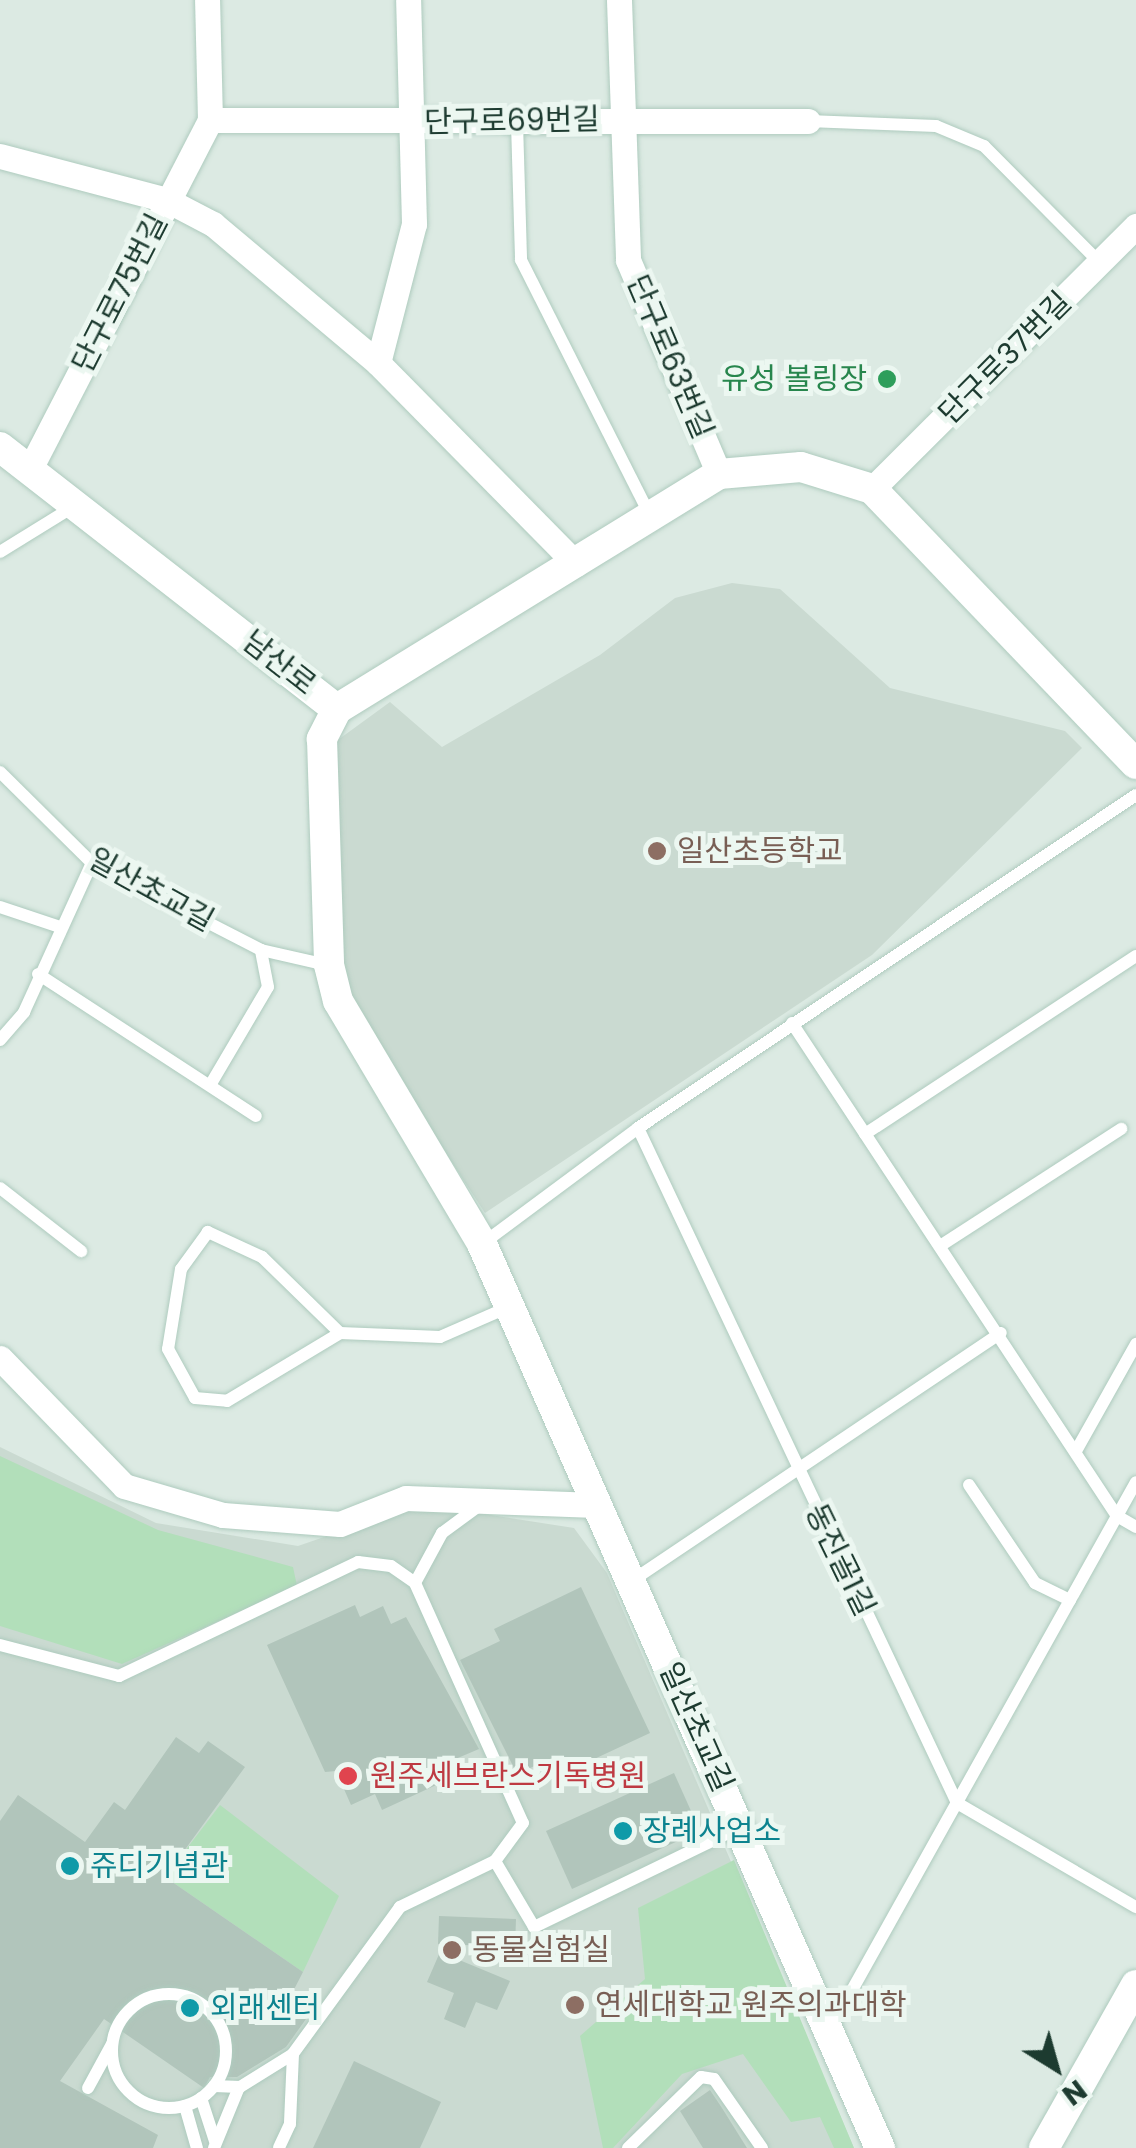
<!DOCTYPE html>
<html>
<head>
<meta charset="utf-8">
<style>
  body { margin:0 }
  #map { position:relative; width:1136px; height:2148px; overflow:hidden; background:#dceae3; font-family:Poppins,"Noto Sans KR",sans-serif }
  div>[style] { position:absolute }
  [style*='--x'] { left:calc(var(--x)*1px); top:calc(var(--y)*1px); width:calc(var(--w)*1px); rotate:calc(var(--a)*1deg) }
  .built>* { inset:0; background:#cadad1 }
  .green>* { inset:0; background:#b2dfba }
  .building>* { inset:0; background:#b1c5bb }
  .roads { filter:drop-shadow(0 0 2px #aecbbe) drop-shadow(0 0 2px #aecbbe) }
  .lane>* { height:12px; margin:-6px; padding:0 6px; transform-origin:6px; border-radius:6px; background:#fff }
  .lane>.ring { margin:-6px; padding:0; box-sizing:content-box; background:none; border:12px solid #fff; border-radius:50% }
  .street>* { height:25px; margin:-12.5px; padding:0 12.5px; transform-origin:12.5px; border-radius:12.5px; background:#fff }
  .secondary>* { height:30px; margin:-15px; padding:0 15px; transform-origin:15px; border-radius:15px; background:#fff }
  .dots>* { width:28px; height:28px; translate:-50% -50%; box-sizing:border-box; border:5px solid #ecf7f1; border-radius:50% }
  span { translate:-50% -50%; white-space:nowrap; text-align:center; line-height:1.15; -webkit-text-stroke:10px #ecf7f1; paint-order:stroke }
  .street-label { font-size:30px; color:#1d3b30 }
  .leisure-label { font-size:30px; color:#27864d }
  .right { translate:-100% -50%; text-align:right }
  .education-label { font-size:30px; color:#785e54 }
  .left { translate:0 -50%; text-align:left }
  .health-label { font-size:30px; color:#be3a42 }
  .culture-label { font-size:30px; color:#0d838f }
  .north { position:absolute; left:1006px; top:2018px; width:100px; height:100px; -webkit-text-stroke:8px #ecf7f1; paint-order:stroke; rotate:143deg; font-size:28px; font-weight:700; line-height:40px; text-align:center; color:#1d3b30 }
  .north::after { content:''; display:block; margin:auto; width:35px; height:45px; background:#1d3b30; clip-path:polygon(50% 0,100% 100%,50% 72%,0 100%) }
</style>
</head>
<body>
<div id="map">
  <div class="built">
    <i style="clip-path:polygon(732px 583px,780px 589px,890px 688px,1065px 731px,1082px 748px,872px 955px,485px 1213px,346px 1000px,331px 745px,390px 702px,442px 747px,600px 655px,675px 598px)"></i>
    <i style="clip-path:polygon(0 1447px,156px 1523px,298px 1546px,420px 1504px,574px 1528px,607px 1573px,854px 2148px,0 2148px)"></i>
  </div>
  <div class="green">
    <i style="clip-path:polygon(0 1456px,158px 1530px,293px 1567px,297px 1586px,122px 1664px,0 1626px)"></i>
    <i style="clip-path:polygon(220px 1805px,339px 1896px,303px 1972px,165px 1877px)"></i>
    <i style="clip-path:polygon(734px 1860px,854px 2148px,834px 2148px,820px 2117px,791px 2122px,743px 2054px,682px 2074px,613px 2148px,603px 2148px,580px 2036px,645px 1979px,638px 1908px)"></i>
  </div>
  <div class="building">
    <i style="clip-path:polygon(581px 1587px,650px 1733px,562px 1774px,554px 1757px,517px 1774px,460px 1660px,500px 1641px,494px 1629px)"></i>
    <i style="clip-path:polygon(355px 1605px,360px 1617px,383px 1606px,391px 1624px,406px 1617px,479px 1749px,453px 1760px,460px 1774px,382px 1810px,375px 1794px,351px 1805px,336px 1771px,325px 1772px,267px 1645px)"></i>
    <i style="clip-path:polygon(176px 1737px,199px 1753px,208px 1741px,245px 1767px,165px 1877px,303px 1972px,286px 2005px,306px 2019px,286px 2047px,237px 2077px,210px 2077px,204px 2088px,104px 2019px,60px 2081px,158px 2135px,153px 2148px,0 2148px,0 1821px,18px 1795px,85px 1842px,114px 1802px,125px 1810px)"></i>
    <i style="clip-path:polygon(674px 1773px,700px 1831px,572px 1889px,546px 1831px)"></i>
    <i style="clip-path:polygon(439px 1916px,516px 1919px,515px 1947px,438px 1944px)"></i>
    <i style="clip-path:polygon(440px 1952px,510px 1981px,497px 2010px,476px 2002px,465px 2028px,444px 2019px,454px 1993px,427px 1982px)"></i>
    <i style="clip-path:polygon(354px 2061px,441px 2102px,420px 2148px,313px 2148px)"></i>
    <i style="clip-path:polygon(710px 2090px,722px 2108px,747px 2148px,703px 2148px,680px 2111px)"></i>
  </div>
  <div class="roads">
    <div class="lane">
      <i style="--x:808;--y:121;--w:128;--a:2.2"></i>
      <i style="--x:936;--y:126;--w:52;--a:22.6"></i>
      <i style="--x:984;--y:146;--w:163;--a:45.2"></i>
      <i style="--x:517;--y:123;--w:137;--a:88.3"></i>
      <i style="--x:521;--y:260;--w:286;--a:63.2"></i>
      <i style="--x:0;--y:552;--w:86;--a:-31.7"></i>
      <i style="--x:0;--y:772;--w:129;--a:44.7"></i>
      <i style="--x:92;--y:863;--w:190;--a:27.2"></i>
      <i style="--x:261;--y:950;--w:68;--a:12.8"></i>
      <i style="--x:0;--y:907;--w:60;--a:18.4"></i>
      <i style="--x:38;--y:974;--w:260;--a:33.1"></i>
      <i style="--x:792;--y:1023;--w:590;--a:56.61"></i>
      <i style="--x:1117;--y:1516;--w:22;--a:30"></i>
      <i style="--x:0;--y:1040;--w:37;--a:-49"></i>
      <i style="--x:24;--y:1012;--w:164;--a:-65.5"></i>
      <i style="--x:212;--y:1082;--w:110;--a:-59.5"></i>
      <i style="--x:268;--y:987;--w:38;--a:-101"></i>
      <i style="--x:638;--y:1128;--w:747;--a:64.7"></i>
      <i style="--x:957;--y:1803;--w:207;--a:30.2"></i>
      <i style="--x:865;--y:1134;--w:324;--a:-33.3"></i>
      <i style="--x:0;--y:1188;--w:103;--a:37.9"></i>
      <i style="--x:482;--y:1244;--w:194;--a:-36.6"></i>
      <i style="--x:638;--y:1128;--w:599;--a:-33.77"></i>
      <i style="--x:940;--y:1246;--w:216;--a:-32.9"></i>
      <i style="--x:340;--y:1333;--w:109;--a:-135.7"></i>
      <i style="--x:262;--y:1257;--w:60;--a:-155.2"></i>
      <i style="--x:208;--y:1232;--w:46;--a:126.1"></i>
      <i style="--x:181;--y:1269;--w:81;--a:99.2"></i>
      <i style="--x:168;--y:1349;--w:56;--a:61.1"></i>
      <i style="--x:195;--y:1398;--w:32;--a:5"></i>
      <i style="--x:227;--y:1401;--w:132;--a:-31"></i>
      <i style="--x:340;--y:1333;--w:100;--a:2.3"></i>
      <i style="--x:440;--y:1337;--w:75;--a:-23.5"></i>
      <i style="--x:1076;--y:1451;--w:123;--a:-60.7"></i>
      <i style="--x:969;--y:1485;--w:118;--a:56"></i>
      <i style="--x:1035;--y:1583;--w:39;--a:26"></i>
      <i style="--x:633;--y:1580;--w:443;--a:-33.9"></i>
      <i style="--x:415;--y:1583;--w:57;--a:-61.6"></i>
      <i style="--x:442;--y:1533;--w:47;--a:-36.4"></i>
      <i style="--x:0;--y:1645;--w:123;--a:14.6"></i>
      <i style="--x:119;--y:1676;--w:265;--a:-25.5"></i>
      <i style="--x:358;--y:1562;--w:33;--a:7"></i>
      <i style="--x:391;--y:1566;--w:29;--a:35"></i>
      <i style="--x:415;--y:1583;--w:263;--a:65.8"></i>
      <i style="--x:523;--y:1823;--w:47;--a:126.4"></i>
      <i style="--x:495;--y:1861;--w:106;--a:154.2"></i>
      <i style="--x:400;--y:1907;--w:182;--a:126.1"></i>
      <i style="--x:293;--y:2054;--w:70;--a:92.5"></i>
      <i style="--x:290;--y:2124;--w:26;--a:115"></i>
      <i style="--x:495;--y:1861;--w:77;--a:59.4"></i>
      <i style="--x:534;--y:1927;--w:228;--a:-25.8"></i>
      <i class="ring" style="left:112px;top:1994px;width:102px;height:102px"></i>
      <i style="--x:832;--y:2026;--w:623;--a:-60.8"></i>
      <i style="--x:214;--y:2086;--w:26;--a:2"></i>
      <i style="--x:240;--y:2087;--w:62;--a:-31.9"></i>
      <i style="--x:88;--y:2088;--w:50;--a:-61.4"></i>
      <i style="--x:201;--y:2098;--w:45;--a:72"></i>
      <i style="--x:185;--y:2106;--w:44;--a:74.1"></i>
      <i style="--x:214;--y:2148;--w:66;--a:-67.7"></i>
      <i style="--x:628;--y:2148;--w:102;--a:-44.2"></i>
      <i style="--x:701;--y:2077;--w:13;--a:9"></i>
      <i style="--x:714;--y:2079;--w:84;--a:55.2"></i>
    </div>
    <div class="street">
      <i style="--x:619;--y:0;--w:260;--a:88"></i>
      <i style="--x:628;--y:260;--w:233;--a:67"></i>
      <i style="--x:210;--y:120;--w:598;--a:0.1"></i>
      <i style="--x:0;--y:156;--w:173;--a:14.8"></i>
      <i style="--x:167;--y:200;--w:52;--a:27.6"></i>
      <i style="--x:213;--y:224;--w:216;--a:40.1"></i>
      <i style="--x:378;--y:363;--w:282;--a:45.4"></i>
      <i style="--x:378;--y:363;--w:144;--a:-75.5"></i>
      <i style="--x:414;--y:224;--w:224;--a:-91.5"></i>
      <i style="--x:31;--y:467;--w:390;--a:-62.7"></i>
      <i style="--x:210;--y:120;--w:120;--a:-91.4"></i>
      <i style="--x:872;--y:489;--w:373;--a:-44.9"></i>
      <i style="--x:0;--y:1358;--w:178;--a:45.9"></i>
      <i style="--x:124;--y:1486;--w:103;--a:16.3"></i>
      <i style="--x:223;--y:1515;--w:117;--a:4.4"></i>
      <i style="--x:340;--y:1524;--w:71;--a:-21.5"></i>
      <i style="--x:406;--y:1498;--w:190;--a:2.1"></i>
    </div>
    <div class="secondary">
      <i style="--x:0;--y:447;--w:427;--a:37.9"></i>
      <i style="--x:337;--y:709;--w:34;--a:117"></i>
      <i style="--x:322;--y:739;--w:226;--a:88.2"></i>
      <i style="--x:329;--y:965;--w:37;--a:76"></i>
      <i style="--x:338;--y:1001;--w:282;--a:59.3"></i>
      <i style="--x:482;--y:1244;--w:988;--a:66.24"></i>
      <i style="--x:337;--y:709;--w:448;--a:-31.6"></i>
      <i style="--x:719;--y:474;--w:82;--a:-4.9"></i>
      <i style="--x:801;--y:467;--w:74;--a:17.2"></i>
      <i style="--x:872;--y:489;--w:381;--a:46.2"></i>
      <i style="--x:1044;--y:2148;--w:187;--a:-60.6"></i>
    </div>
  </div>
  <div class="dots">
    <i style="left:887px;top:379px;background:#2e9e5b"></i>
    <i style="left:657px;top:851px;background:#8d6e63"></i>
    <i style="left:348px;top:1776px;background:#e0444e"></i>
    <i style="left:623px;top:1831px;background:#0f9aa8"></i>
    <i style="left:70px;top:1866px;background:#0f9aa8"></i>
    <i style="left:452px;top:1950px;background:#8d6e63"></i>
    <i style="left:575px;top:2005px;background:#8d6e63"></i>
    <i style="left:190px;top:2008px;background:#0f9aa8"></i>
  </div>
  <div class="street-label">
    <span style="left:512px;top:121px;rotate:-1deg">단구로69번길</span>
    <span style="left:120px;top:293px;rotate:-63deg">단구로75번길</span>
    <span style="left:670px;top:357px;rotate:67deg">단구로63번길</span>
    <span style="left:1005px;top:358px;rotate:-45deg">단구로37번길</span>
    <span style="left:279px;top:663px;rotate:38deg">남산로</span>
    <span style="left:151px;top:890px;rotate:29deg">일산초교길</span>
    <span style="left:840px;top:1560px;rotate:64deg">동진골1길</span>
    <span style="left:696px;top:1727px;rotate:66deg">일산초교길</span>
  </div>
  <div class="leisure-label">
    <span class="right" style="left:867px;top:379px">유성 볼링장</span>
  </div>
  <div class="education-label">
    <span class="left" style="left:677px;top:851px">일산초등학교</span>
    <span class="left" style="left:472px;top:1950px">동물실험실</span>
    <span class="left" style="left:595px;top:2005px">연세대학교 원주의과대학</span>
  </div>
  <div class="health-label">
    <span class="left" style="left:370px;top:1776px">원주세브란스기독병원</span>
  </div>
  <div class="culture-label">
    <span class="left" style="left:643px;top:1831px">장례사업소</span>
    <span class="left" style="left:90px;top:1866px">쥬디기념관</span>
    <span class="left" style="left:210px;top:2008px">외래센터</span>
  </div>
  <div class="north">N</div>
</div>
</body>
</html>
